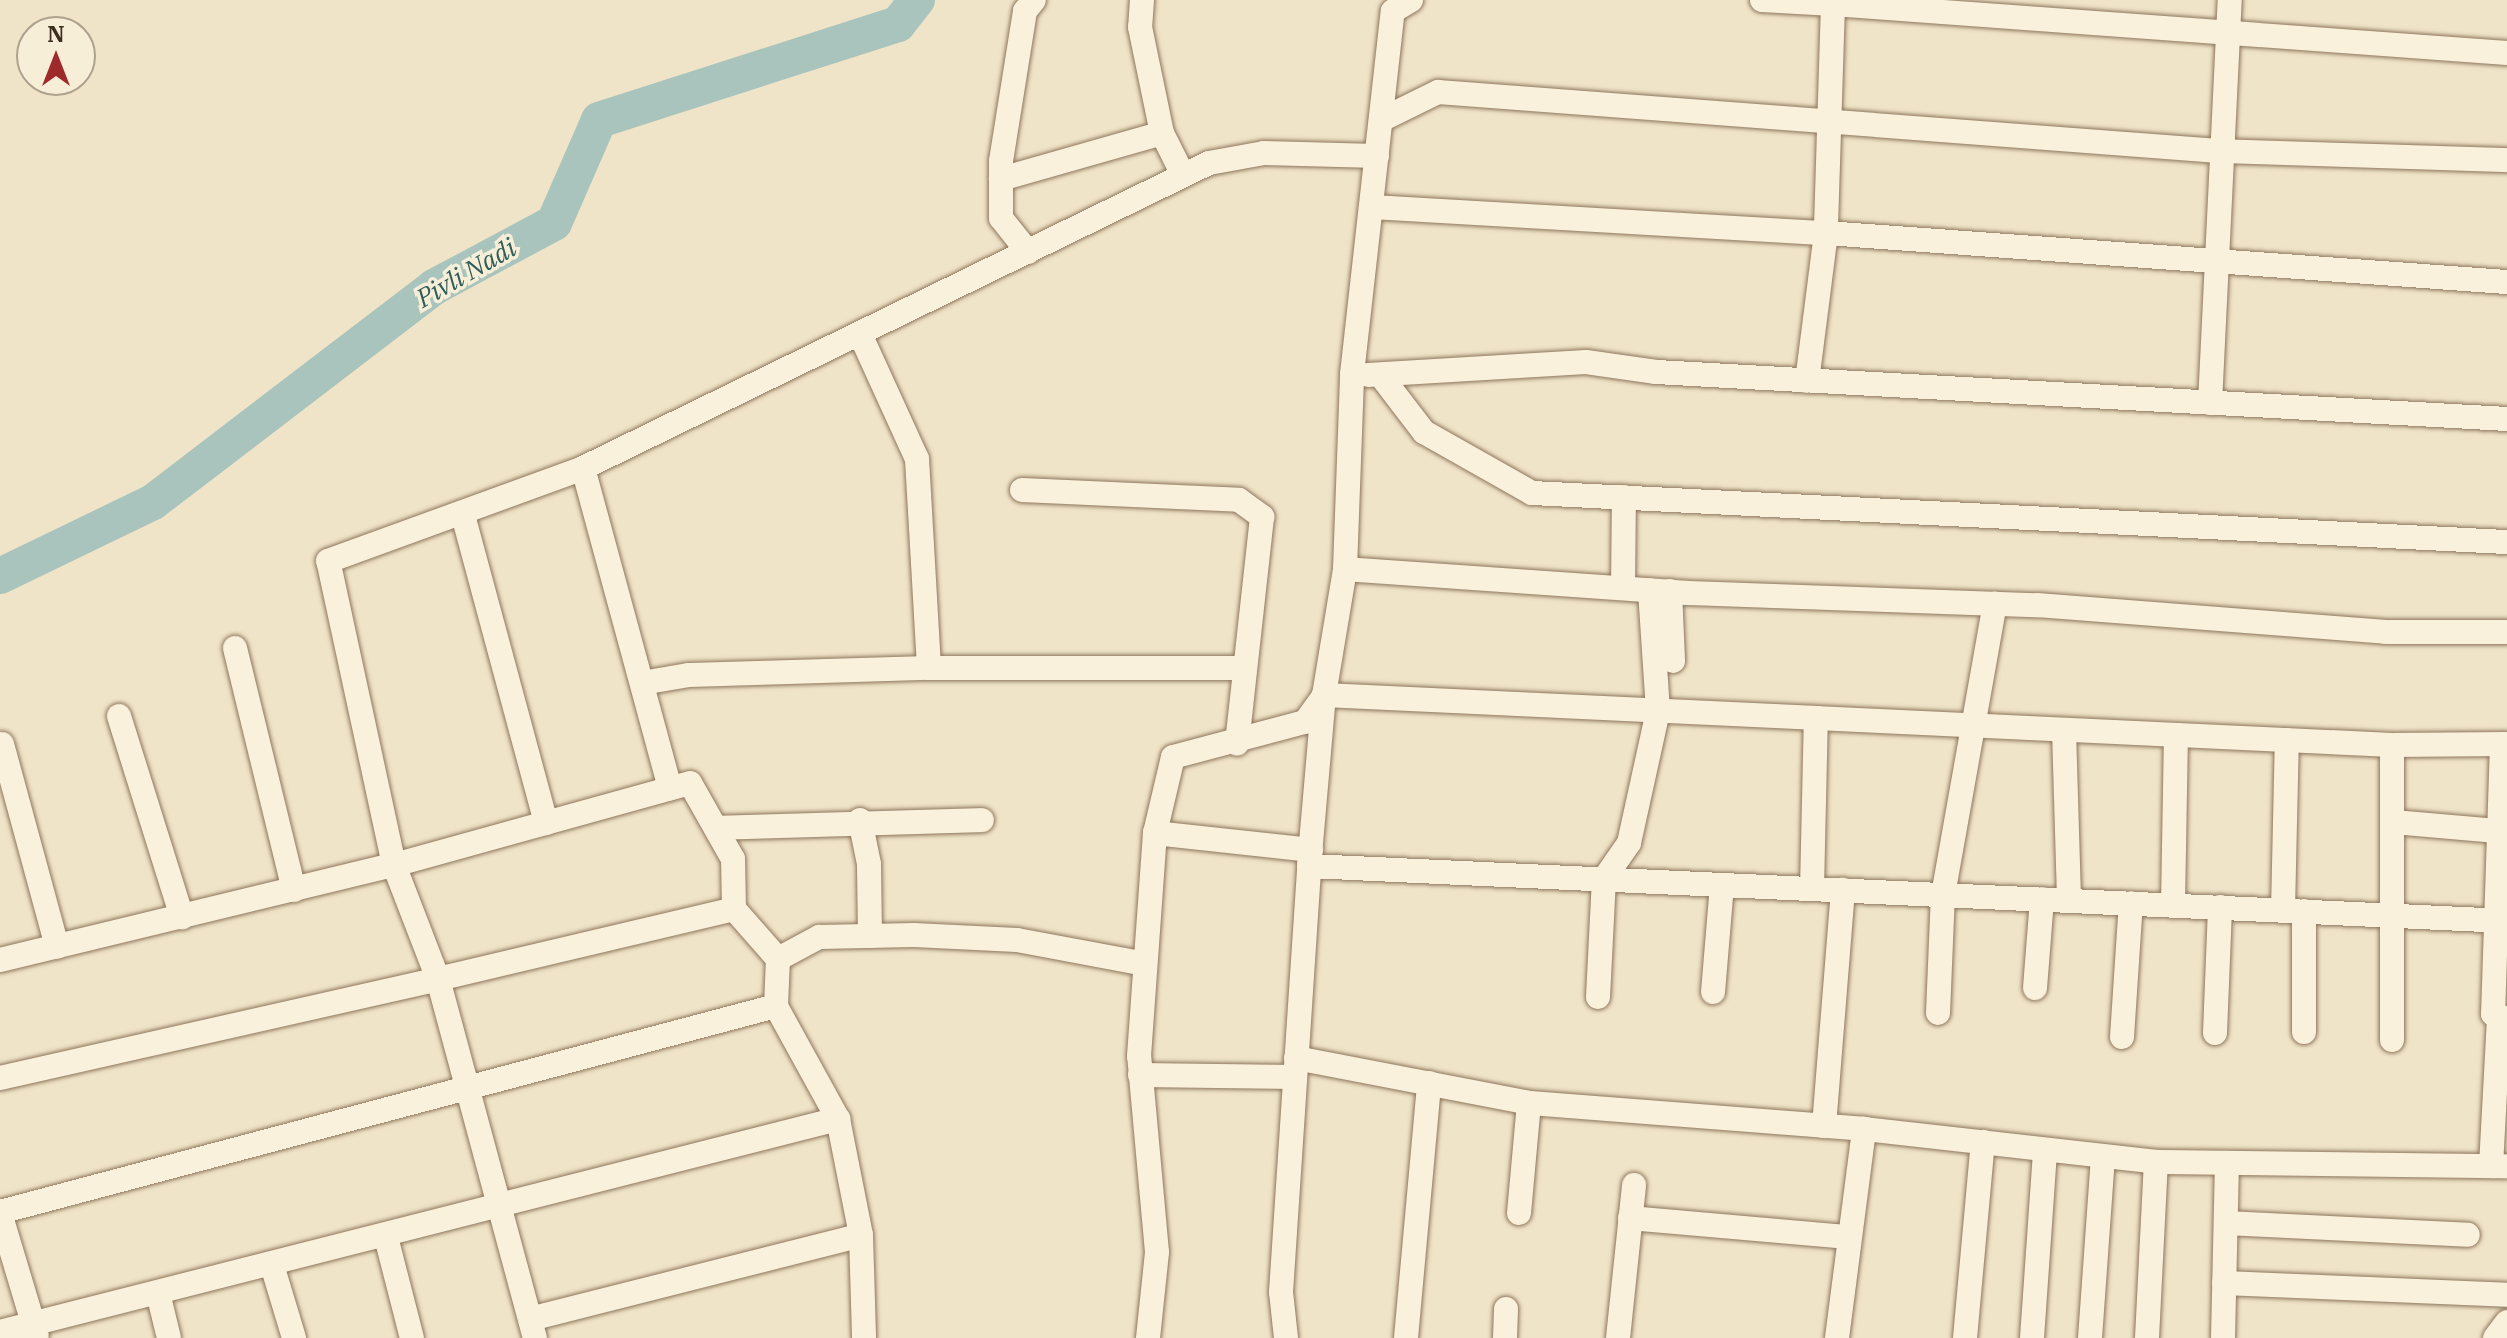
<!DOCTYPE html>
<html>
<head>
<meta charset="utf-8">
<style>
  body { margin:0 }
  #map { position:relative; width:2507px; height:1338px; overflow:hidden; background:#f0e4c8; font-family:"IBM Plex Serif",serif }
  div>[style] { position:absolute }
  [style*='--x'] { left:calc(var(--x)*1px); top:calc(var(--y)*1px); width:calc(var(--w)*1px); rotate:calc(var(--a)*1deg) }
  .river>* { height:36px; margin:-18px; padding:0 18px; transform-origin:18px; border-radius:18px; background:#a9c4bc }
  .roads { filter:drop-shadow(0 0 2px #8d765c) drop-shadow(0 0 2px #8d765c) }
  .minor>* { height:24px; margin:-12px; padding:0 12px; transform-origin:12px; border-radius:12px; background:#faf1dc }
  span { translate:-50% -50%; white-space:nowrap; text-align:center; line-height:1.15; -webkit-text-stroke:7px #f7eed8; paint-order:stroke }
  .water-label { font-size:26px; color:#2f5d5a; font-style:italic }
  .north { position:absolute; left:16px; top:16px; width:80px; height:80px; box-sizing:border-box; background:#f7eed8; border:2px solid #ada18e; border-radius:50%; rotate:0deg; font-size:22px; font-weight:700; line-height:32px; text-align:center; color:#3d2e20 }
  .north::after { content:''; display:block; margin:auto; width:28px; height:36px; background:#9e2a2b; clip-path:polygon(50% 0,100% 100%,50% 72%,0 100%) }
</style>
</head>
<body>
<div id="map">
  <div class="river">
    <i style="--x:0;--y:576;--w:170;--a:-25.8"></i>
    <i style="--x:153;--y:502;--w:354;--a:-37.4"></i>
    <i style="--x:434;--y:287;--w:136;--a:-28.1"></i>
    <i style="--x:554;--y:223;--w:112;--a:-66.4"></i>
    <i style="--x:599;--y:120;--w:314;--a:-17.8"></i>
    <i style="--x:898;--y:24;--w:31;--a:-52"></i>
  </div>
  <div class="roads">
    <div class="minor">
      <i style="--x:1142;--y:0;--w:27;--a:94"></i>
      <i style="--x:1140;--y:27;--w:108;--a:78.3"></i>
      <i style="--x:1162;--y:133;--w:47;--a:63.4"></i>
      <i style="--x:1762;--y:0;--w:71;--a:3.2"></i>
      <i style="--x:2507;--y:53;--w:676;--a:-175.84"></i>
      <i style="--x:1833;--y:4;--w:229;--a:91.8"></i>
      <i style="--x:1826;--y:233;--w:683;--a:4.12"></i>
      <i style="--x:1381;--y:120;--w:64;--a:-26.2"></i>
      <i style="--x:1438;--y:92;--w:783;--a:4.32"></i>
      <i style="--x:2219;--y:151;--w:288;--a:1.8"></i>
      <i style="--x:1001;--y:179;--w:167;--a:-15.9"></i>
      <i style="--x:1371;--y:207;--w:456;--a:3.3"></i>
      <i style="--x:1826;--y:233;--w:149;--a:97.3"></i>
      <i style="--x:1028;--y:252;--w:43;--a:-128.5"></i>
      <i style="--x:1001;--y:218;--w:57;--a:-90"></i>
      <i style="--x:1001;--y:161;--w:152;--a:-80.9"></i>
      <i style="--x:1025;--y:11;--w:14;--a:-51"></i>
      <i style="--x:860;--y:334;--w:137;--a:65.5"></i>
      <i style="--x:917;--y:459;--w:209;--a:86.7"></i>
      <i style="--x:1368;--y:375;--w:218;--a:-3.4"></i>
      <i style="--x:1586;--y:362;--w:71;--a:8.1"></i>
      <i style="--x:1656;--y:372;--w:852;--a:3.16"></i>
      <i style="--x:1381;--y:376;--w:71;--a:52.5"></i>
      <i style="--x:1424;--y:432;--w:124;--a:29.5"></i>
      <i style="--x:1532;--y:493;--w:976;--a:2.88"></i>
      <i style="--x:2210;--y:403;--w:403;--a:-87.2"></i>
      <i style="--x:583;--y:468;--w:332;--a:74.8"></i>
      <i style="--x:1022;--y:490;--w:217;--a:2.6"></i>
      <i style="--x:1239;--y:500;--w:29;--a:36"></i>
      <i style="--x:1262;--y:517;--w:228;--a:96.3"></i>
      <i style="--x:463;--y:515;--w:319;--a:74.9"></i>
      <i style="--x:1345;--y:569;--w:343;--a:4"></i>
      <i style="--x:1687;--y:593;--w:350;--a:2"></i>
      <i style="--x:2037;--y:605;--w:350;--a:4.4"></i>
      <i style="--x:2386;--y:632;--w:121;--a:0"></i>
      <i style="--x:1623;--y:588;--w:91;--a:-89.4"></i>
      <i style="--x:1670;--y:591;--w:70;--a:87.5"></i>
      <i style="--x:235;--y:648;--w:249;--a:76.3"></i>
      <i style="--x:642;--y:683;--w:48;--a:-9.7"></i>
      <i style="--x:689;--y:675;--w:240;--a:-1.7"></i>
      <i style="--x:929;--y:668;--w:315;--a:0"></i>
      <i style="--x:1324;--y:695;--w:1069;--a:2.68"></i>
      <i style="--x:2392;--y:745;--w:115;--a:-0.5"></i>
      <i style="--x:119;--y:716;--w:211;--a:72.6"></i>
      <i style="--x:2064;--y:730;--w:170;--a:88.3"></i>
      <i style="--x:2;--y:744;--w:210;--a:74.8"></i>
      <i style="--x:2502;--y:744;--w:270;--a:91.9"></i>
      <i style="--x:2493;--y:1014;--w:15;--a:20"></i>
      <i style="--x:2392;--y:745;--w:295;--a:90"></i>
      <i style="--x:860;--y:820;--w:45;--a:78.4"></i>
      <i style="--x:869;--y:864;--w:72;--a:89.2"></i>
      <i style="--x:2394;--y:822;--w:103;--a:5"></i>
      <i style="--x:716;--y:828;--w:266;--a:-1.7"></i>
      <i style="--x:1155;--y:833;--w:157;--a:6.2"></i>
      <i style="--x:1309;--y:866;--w:1199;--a:2.63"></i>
      <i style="--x:1812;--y:889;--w:171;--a:-88.7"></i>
      <i style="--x:2173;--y:905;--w:170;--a:-89"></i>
      <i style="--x:2283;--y:910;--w:170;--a:-88.7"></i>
      <i style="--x:2304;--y:911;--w:121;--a:90"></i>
      <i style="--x:778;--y:959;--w:47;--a:-28.2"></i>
      <i style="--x:819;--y:937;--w:95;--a:-1.2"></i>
      <i style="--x:914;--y:935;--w:103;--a:2.8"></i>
      <i style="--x:1017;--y:940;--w:130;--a:10.6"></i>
      <i style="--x:0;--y:960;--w:405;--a:-13.6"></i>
      <i style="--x:394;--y:865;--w:311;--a:-102.2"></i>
      <i style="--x:328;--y:561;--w:271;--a:-20"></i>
      <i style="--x:583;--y:468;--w:696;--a:-25.98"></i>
      <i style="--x:1209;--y:163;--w:56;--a:-10.3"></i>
      <i style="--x:1264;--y:153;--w:113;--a:1.5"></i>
      <i style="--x:2035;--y:988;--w:89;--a:-85.5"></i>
      <i style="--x:1713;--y:992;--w:107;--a:-85.2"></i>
      <i style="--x:1598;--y:997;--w:118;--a:-87.1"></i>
      <i style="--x:1604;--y:879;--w:44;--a:-55.2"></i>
      <i style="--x:1629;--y:843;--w:135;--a:-77.6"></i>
      <i style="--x:1658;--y:711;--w:121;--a:-93.8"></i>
      <i style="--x:1938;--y:1013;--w:118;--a:-87.6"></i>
      <i style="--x:1943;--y:895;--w:296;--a:-79.9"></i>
      <i style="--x:2215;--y:1033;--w:126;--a:-87.7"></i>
      <i style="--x:2122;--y:1037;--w:134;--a:-86.2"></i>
      <i style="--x:1296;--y:1058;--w:237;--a:10.9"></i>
      <i style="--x:1529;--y:1103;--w:336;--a:4.4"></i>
      <i style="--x:1864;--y:1129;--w:294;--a:6.4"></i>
      <i style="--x:2156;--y:1162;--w:351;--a:0.7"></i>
      <i style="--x:1140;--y:1075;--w:155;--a:0.7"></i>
      <i style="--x:0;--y:1078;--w:449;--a:-12.7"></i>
      <i style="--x:438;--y:979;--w:304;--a:-13.3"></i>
      <i style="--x:734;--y:909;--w:50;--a:-91.1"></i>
      <i style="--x:733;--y:859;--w:87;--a:-119.5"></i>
      <i style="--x:690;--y:783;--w:307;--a:164.5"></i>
      <i style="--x:394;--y:865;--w:122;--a:68.9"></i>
      <i style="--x:438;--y:979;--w:372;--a:74.9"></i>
      <i style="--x:1824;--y:1126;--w:237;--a:-85.4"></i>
      <i style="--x:2491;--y:1166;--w:149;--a:-86.9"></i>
      <i style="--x:0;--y:1212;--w:803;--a:-14.87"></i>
      <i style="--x:776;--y:1006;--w:47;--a:-87.6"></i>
      <i style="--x:778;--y:959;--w:67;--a:-131.3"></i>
      <i style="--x:0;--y:1213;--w:128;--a:73.3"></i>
      <i style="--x:1519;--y:1213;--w:110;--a:-84.8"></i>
      <i style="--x:1630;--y:1218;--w:219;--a:5"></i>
      <i style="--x:2226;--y:1223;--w:242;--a:2.8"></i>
      <i style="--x:861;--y:1235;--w:103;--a:88.3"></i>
      <i style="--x:386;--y:1237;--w:104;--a:75.6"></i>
      <i style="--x:272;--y:1265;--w:76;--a:73.2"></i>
      <i style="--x:2224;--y:1283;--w:283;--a:2.4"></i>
      <i style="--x:158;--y:1293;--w:46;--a:76.3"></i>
      <i style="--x:530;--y:1319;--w:341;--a:-14.2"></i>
      <i style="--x:861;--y:1235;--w:118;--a:-101.2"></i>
      <i style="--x:0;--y:1332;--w:865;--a:-14.26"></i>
      <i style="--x:838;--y:1119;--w:129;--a:-118.8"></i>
      <i style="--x:1148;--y:1338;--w:86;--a:-84"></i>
      <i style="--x:1157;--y:1252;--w:197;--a:-95.2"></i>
      <i style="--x:1139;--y:1056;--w:224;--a:-85.9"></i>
      <i style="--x:1155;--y:833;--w:78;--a:-76.7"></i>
      <i style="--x:1173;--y:757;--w:137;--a:-14.9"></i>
      <i style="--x:1305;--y:722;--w:31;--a:-54"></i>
      <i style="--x:1286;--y:1338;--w:46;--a:-96.2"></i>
      <i style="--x:1281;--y:1292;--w:427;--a:-86.2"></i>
      <i style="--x:1309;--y:866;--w:172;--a:-85"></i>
      <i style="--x:1324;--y:695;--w:128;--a:-80.5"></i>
      <i style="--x:1345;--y:569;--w:195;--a:-87.9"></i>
      <i style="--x:1352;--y:374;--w:365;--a:-83.6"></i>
      <i style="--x:1393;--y:11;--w:21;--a:-31"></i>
      <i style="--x:1406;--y:1338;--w:256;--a:-84.8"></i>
      <i style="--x:1505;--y:1338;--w:29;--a:-88"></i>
      <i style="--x:1618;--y:1338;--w:154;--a:-84"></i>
      <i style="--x:1837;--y:1338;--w:211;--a:-82.6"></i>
      <i style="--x:1965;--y:1338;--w:197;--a:-84.8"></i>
      <i style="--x:2032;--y:1338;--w:188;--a:-86"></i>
      <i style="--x:2090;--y:1338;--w:182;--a:-85.9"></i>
      <i style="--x:2147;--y:1338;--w:176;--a:-87.1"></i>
      <i style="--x:2223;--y:1338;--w:175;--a:-88.7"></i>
      <i style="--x:2495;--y:1338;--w:20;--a:-53"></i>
    </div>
  </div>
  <div class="water-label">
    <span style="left:466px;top:273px;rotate:-30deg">Pivli Nadi</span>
  </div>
  <div class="north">N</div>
</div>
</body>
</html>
